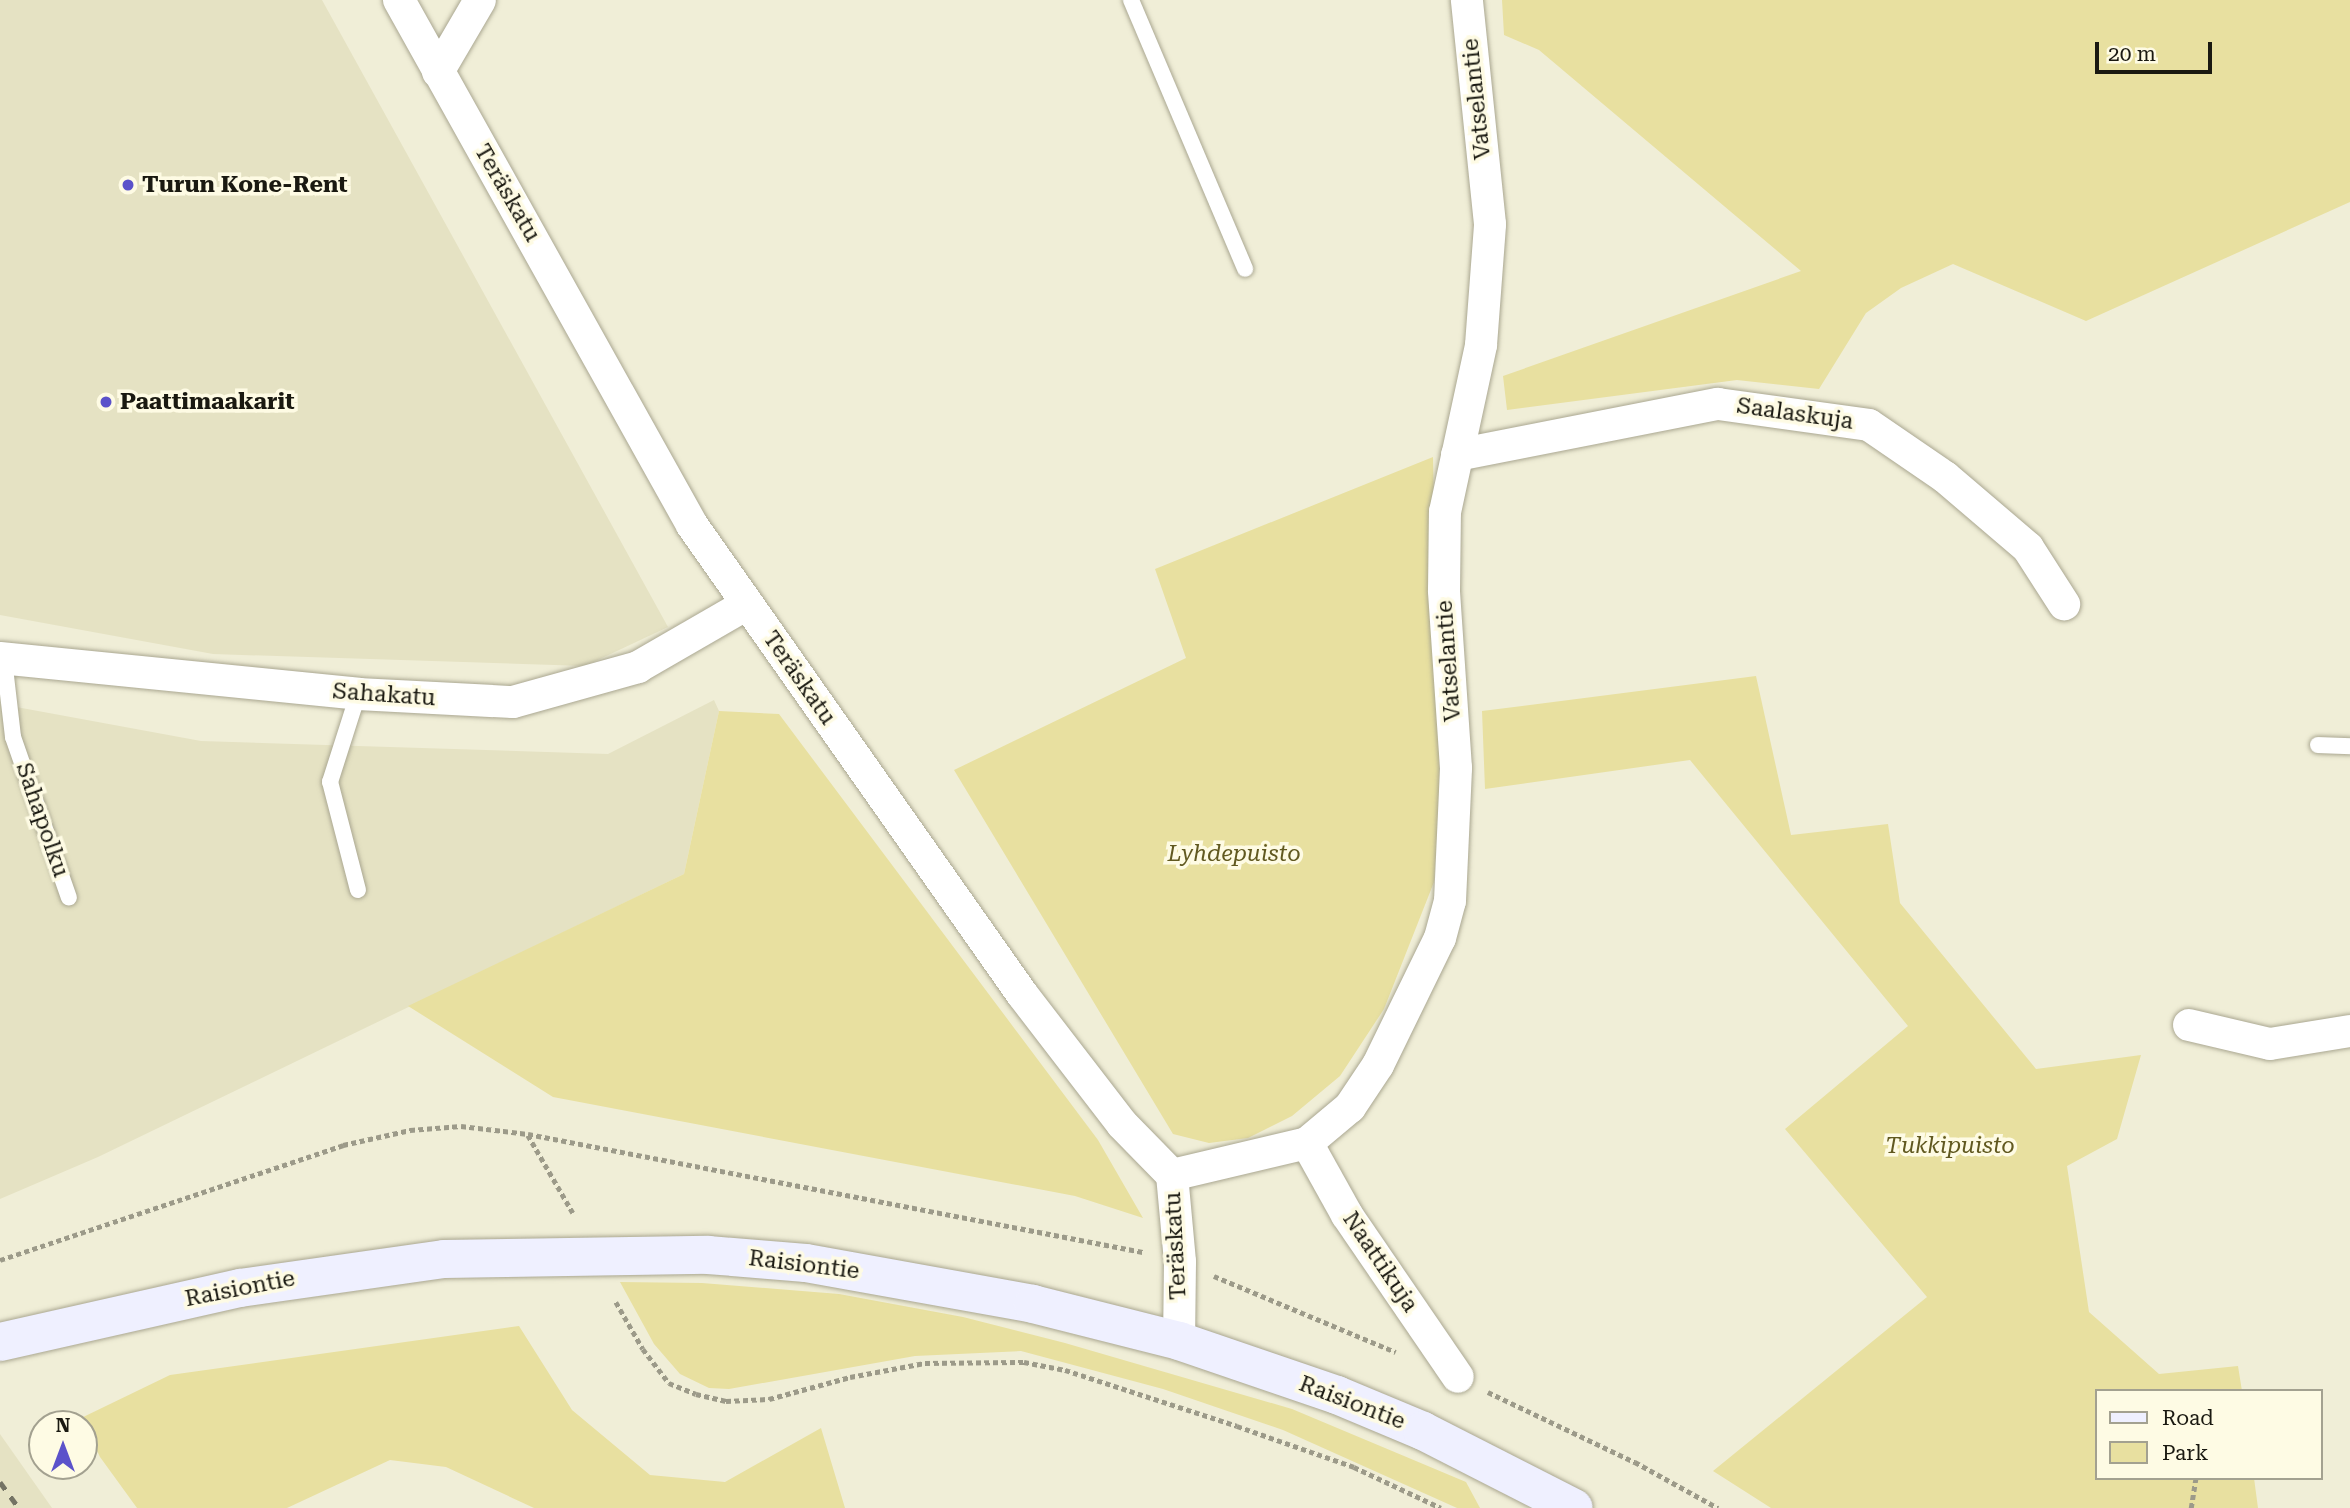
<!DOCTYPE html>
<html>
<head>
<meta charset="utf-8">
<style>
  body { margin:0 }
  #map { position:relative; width:2350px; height:1508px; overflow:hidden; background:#f0eed7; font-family:"Roboto Serif",serif }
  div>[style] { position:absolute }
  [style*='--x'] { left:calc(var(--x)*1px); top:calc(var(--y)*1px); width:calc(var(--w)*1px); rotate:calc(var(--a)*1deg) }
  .built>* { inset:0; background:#e5e2c3 }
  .green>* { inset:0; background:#e8e0a0 }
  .path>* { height:4.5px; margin-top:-2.25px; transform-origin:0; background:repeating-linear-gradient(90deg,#9c9a89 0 5px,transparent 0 8.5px) }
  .roads { filter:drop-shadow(0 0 2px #aaa791) drop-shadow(0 0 2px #aaa791) }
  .service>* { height:16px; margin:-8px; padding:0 8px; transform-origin:8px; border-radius:8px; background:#fff }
  .minor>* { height:32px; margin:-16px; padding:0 16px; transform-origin:16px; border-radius:16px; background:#fff }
  .secondary>* { height:38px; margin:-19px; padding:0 19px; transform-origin:19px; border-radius:19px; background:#eff0ff }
  .rail>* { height:5px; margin-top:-2.5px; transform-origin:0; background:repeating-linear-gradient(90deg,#747364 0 9px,transparent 0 18px) }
  .dots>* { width:19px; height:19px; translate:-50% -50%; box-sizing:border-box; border:4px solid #fefbe4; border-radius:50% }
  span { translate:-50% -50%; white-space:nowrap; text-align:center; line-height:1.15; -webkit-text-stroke:7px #fefbe4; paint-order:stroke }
  .street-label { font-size:23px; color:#1a1911 }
  .poi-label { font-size:23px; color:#1a1911; font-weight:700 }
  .left { translate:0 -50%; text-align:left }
  .park-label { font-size:23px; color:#615920; font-style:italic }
  .legend { position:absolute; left:2095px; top:1389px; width:228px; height:91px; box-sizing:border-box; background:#fefbe4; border:2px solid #a3a190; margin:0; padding:9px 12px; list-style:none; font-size:21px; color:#1a1911 }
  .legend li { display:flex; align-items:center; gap:14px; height:35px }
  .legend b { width:35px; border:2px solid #a3a190 }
  .north { position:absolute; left:28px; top:1410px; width:70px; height:70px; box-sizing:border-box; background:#fefbe4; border:2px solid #a3a190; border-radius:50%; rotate:0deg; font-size:19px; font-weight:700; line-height:28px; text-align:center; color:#1a1911 }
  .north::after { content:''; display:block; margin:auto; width:24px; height:32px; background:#5b52ca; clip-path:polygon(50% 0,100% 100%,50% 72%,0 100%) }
  .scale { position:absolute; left:2095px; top:42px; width:117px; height:32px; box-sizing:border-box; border:4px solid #1a1911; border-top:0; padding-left:9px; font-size:21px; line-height:24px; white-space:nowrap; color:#1a1911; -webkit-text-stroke:5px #fefbe4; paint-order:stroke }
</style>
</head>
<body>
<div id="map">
  <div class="built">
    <i style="clip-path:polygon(0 0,322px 0,668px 627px,585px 666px,213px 654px,0 615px)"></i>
    <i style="clip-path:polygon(714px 700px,719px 711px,684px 874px,98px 1157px,0 1199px,0 704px,201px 741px,608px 754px)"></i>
    <i style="clip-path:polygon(0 1434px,52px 1508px,0 1508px)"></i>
  </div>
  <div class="green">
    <i style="clip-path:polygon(1502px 0,2350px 0,2350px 202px,2086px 321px,1953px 264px,1901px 288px,1866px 313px,1819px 389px,1737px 380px,1507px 410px,1503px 376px,1801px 271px,1539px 50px,1504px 35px)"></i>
    <i style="clip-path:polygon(1433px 457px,1440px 794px,1434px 882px,1384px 1009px,1340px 1076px,1292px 1116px,1248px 1138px,1209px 1143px,1173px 1134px,954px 770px,1186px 658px,1155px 569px)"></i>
    <i style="clip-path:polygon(1756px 676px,1791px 835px,1888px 824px,1900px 903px,2036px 1069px,2141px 1055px,2117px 1139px,2067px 1166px,2089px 1312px,2159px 1374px,2238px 1366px,2242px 1391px,2096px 1391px,2096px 1478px,2254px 1478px,2258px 1508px,1771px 1508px,1713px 1471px,1927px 1297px,1785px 1129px,1908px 1026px,1690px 760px,1485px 789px,1482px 711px)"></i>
    <i style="clip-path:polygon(719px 711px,779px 714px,1098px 1140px,1143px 1218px,1075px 1196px,553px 1097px,408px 1006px,684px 874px)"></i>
    <i style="clip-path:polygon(620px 1282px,702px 1283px,839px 1294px,963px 1317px,1065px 1343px,1292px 1409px,1466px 1482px,1480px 1508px,1457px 1508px,1283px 1430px,1163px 1389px,1021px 1351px,915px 1356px,729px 1389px,709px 1388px,680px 1374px,654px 1344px)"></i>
    <i style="clip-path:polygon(519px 1326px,572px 1410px,650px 1475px,725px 1482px,821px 1428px,845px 1508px,534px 1508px,446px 1467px,390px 1460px,287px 1508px,137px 1508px,100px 1457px,84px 1424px,77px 1420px,170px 1375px)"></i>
  </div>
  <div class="path">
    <i style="--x:528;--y:1135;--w:90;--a:60"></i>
    <i style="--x:0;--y:1260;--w:362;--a:-18.5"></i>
    <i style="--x:343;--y:1145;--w:69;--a:-12.6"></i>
    <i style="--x:410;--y:1130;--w:51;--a:-4.5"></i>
    <i style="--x:461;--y:1126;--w:67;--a:6.8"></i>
    <i style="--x:528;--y:1134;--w:626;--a:10.86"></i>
    <i style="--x:1214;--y:1276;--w:197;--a:22.7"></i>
    <i style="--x:616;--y:1302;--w:54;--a:60.1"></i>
    <i style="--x:643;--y:1349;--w:43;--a:52.6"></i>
    <i style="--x:669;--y:1383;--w:29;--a:22"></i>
    <i style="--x:696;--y:1394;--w:31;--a:13"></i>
    <i style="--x:726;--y:1401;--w:43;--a:-2.7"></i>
    <i style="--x:769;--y:1399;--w:84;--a:-15.2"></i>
    <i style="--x:850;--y:1377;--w:76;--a:-10.6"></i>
    <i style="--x:925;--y:1363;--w:99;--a:-0.6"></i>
    <i style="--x:1024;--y:1362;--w:42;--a:11"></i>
    <i style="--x:1065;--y:1370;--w:181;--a:18"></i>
    <i style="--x:1237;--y:1426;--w:124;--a:19.3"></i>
    <i style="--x:1354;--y:1467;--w:96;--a:25.2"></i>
    <i style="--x:1488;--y:1392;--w:163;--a:25.5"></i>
    <i style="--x:1635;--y:1462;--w:95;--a:29"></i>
    <i style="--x:2191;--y:1508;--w:30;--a:-81"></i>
  </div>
  <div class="roads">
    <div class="service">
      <i style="--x:1131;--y:0;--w:292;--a:67"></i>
      <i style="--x:4;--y:659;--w:79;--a:83.4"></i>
      <i style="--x:13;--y:737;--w:170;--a:70.8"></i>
      <i style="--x:2318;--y:745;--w:32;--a:2"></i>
      <i style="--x:358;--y:890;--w:112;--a:-104.5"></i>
      <i style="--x:330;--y:782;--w:92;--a:-72.3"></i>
    </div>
    <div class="minor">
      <i style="--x:399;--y:0;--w:601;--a:60.83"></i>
      <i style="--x:692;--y:525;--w:573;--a:54.87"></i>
      <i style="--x:1022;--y:994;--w:164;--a:52.4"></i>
      <i style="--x:1122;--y:1124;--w:71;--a:45.6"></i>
      <i style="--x:1172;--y:1175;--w:87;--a:84.7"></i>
      <i style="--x:1180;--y:1262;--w:79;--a:90.7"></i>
      <i style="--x:438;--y:72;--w:83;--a:-59.7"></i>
      <i style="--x:1457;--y:455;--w:266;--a:-11.1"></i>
      <i style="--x:1718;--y:404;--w:152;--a:7.9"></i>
      <i style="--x:1869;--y:425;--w:92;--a:34.4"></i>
      <i style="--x:1945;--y:477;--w:109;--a:40.5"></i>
      <i style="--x:2028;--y:548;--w:67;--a:57.3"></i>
      <i style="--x:0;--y:658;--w:360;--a:5.7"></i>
      <i style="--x:358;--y:694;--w:155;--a:3"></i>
      <i style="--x:513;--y:702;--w:130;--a:-15.6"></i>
      <i style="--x:638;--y:667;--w:126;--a:-30"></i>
      <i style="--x:2189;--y:1025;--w:83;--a:13.2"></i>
      <i style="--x:2270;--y:1044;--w:81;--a:-9.2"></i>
      <i style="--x:1307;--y:1143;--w:82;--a:60.9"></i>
      <i style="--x:1347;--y:1215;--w:196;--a:55.6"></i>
      <i style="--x:1172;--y:1175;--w:139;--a:-13.3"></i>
      <i style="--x:1307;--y:1143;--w:56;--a:-39.9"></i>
      <i style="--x:1350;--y:1107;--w:50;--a:-56.3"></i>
      <i style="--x:1378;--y:1065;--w:141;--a:-64"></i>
      <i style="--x:1440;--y:938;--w:38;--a:-75"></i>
      <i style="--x:1450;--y:901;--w:133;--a:-87.4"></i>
      <i style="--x:1456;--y:768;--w:178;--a:-93.9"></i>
      <i style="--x:1444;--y:590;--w:78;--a:-89.3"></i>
      <i style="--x:1445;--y:512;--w:171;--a:-77.8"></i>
      <i style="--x:1481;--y:345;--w:121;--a:-85.7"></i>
      <i style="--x:1490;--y:224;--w:225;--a:-95.9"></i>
    </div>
    <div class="secondary">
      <i style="--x:0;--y:1342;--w:246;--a:-12.7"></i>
      <i style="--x:240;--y:1288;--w:206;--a:-8.1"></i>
      <i style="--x:444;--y:1259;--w:264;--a:-0.9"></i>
      <i style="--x:708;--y:1255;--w:98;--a:4.7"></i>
      <i style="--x:806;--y:1263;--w:231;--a:10.2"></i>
      <i style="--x:1033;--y:1304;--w:151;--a:14.2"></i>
      <i style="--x:1179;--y:1341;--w:167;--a:18.9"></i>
      <i style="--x:1337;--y:1395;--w:93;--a:22.7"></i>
      <i style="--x:1423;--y:1431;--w:169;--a:27"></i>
    </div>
  </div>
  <div class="rail">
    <i style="--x:0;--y:1482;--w:32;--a:54"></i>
  </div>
  <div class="dots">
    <i style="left:128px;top:185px;background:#5b52ca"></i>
    <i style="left:106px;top:402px;background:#5b52ca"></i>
  </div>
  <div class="street-label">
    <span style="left:1477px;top:99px;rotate:-96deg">Vatselantie</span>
    <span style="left:507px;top:193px;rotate:60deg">Teräskatu</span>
    <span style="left:1795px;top:414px;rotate:8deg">Saalaskuja</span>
    <span style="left:1449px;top:661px;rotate:-94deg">Vatselantie</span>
    <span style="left:799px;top:678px;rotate:55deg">Teräskatu</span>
    <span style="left:384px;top:695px;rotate:4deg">Sahakatu</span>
    <span style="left:42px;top:820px;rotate:71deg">Sahapolku</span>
    <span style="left:1176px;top:1246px;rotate:-93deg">Teräskatu</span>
    <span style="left:1380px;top:1262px;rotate:56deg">Naattikuja</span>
    <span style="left:804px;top:1265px;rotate:7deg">Raisiontie</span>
    <span style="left:240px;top:1289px;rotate:-11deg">Raisiontie</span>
    <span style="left:1352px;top:1403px;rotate:21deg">Raisiontie</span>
  </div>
  <div class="poi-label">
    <span class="left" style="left:142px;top:185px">Turun Kone-Rent</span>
    <span class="left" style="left:120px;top:402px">Paattimaakarit</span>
  </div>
  <div class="park-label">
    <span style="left:1234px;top:854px">Lyhdepuisto</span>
    <span style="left:1950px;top:1146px">Tukkipuisto</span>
  </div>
  <ul class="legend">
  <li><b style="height:9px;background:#eff0ff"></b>Road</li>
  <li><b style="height:19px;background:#e8e0a0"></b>Park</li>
  </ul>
  <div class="north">N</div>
  <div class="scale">20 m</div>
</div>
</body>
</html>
